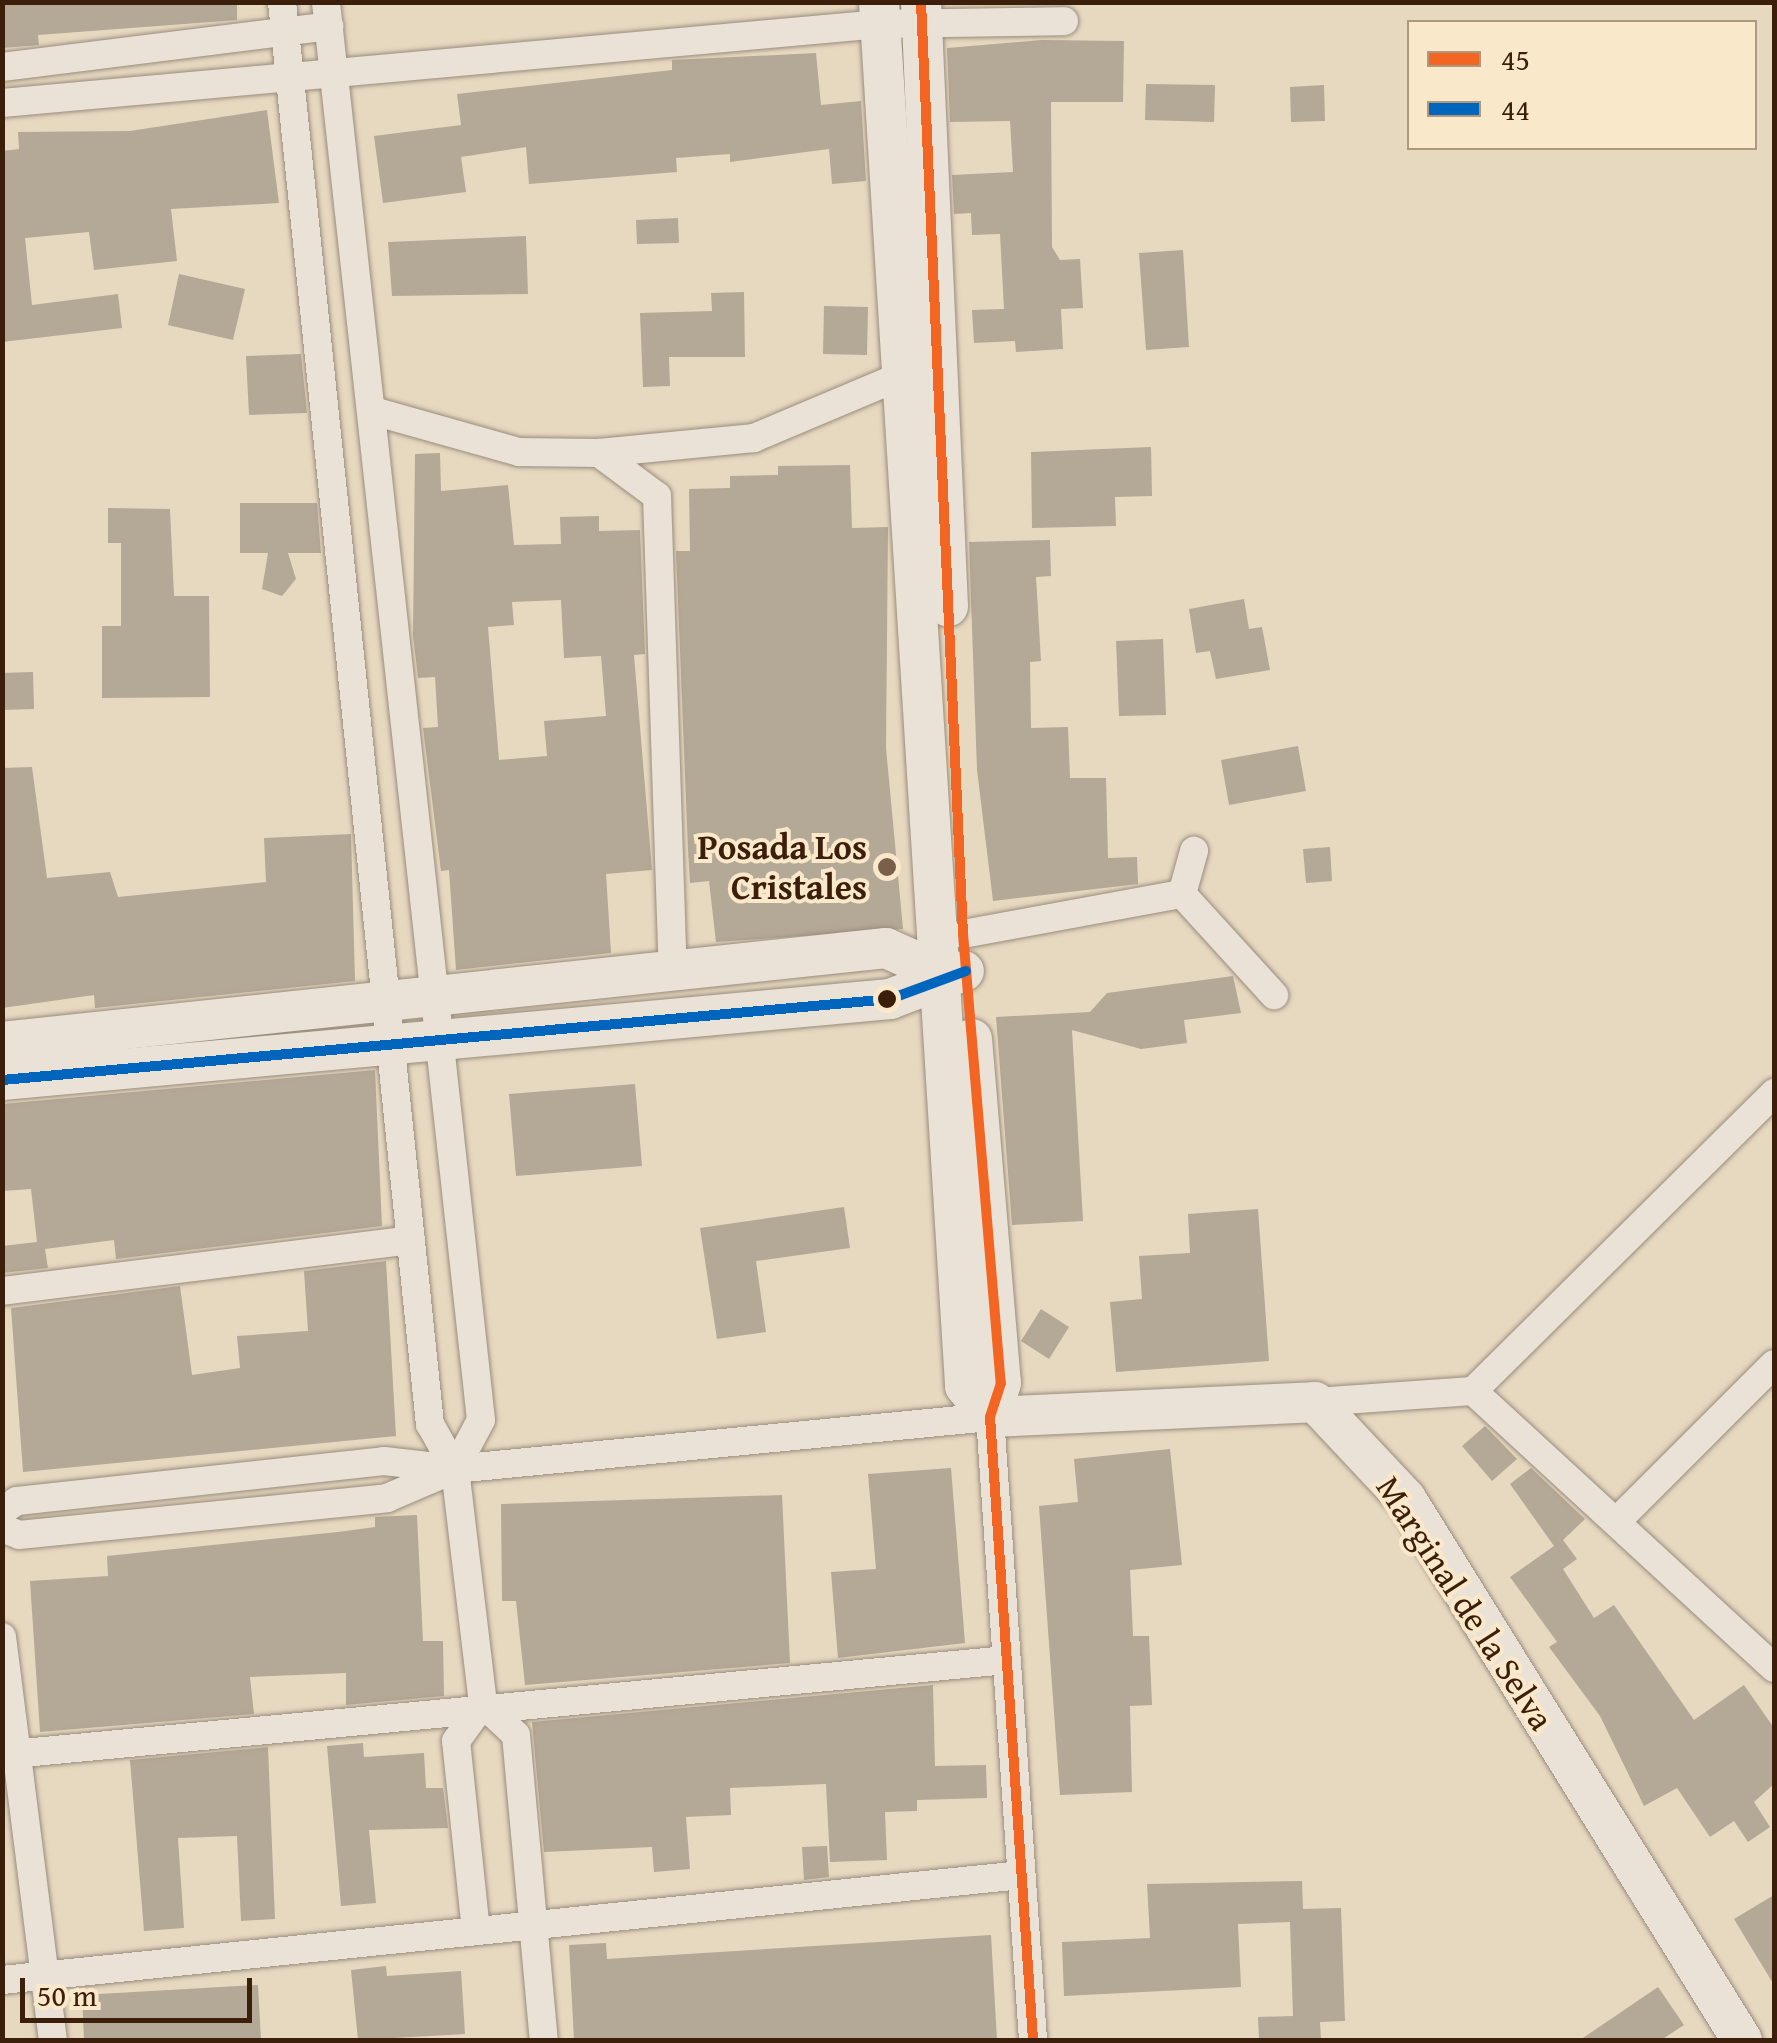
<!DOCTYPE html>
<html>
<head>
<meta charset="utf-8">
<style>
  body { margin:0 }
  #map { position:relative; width:1777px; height:2043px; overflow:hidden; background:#e7d8c0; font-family:"Gentium Book Plus",serif }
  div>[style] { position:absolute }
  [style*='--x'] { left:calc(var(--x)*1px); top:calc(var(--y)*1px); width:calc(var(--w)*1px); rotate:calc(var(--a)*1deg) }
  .building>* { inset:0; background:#b4a896 }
  .roads { filter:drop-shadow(0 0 2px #998d7c) drop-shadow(0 0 2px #998d7c) }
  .street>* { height:28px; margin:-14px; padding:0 14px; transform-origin:14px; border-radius:14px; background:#eae2d6 }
  .secondary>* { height:40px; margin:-20px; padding:0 20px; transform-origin:20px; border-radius:20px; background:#eae2d6 }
  .bus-1>* { height:10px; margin:-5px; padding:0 5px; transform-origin:5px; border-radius:5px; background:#f26522 }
  .bus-2>* { height:10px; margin:-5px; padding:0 5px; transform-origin:5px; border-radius:5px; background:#0065bd }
  .dots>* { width:28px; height:28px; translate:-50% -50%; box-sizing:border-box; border:5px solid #fae8cb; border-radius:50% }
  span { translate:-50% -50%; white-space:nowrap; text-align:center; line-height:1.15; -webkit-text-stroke:8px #fae8cb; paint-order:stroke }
  .poi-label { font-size:35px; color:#3c1f0a; font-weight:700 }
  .right { translate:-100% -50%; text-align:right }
  .street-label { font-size:35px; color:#3c1f0a }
  .frame { position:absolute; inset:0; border:5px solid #3c1f0a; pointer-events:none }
  .legend { position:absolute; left:1407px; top:20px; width:350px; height:130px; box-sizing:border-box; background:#fae8cb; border:2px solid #ae987e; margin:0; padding:12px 18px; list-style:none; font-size:30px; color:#3c1f0a }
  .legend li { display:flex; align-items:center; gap:20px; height:50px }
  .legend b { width:50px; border:2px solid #ae987e }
  .scale { position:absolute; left:20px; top:1978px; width:232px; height:45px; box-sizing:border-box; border:5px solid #3c1f0a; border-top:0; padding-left:12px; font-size:30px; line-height:35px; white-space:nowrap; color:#3c1f0a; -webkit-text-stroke:8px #fae8cb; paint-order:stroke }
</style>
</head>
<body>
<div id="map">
  <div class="building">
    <i style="clip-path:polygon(2px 2px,237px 2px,237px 20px,38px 35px,39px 45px,2px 48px)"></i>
    <i style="clip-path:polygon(1042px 40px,1124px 41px,1123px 102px,1051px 102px,1052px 247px,1060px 260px,1080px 259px,1083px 308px,1061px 309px,1063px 349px,1016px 352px,1015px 341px,974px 343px,972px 310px,1004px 309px,1000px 234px,972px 235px,971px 213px,954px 214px,952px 175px,1013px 172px,1010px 121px,950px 122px,947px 48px)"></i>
    <i style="clip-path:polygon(816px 53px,821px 105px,861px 101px,866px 181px,832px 184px,829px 149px,730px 162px,730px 154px,676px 158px,677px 172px,529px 184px,526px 147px,461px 157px,466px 192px,383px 203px,374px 136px,461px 125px,457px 94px,672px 70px,672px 60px)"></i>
    <i style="clip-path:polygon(1146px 84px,1215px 85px,1214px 122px,1145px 120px)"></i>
    <i style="clip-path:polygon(1324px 85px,1325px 121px,1291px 122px,1290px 87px)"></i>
    <i style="clip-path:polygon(267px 110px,279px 203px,171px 209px,177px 261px,94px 270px,89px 232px,25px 238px,32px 305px,118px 294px,122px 328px,2px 342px,2px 151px,19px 149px,18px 132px,130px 131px)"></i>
    <i style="clip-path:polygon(678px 218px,679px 243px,637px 244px,636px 220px)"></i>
    <i style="clip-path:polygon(526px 236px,528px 294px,392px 296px,388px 242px)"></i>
    <i style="clip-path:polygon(1183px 250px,1189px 347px,1146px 350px,1139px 253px)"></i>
    <i style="clip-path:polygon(179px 274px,245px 289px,233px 340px,168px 325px)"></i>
    <i style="clip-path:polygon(744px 292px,745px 357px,669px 357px,670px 386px,643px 387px,640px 313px,712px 311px,711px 293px)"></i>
    <i style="clip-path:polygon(824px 306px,868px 307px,867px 355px,823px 354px)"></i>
    <i style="clip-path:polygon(301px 354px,307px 413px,249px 415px,246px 356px)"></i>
    <i style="clip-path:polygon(1151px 447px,1152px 496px,1115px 497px,1116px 526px,1032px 528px,1031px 452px)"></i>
    <i style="clip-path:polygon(evenodd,440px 453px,441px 491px,508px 485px,514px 545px,561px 544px,560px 517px,599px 516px,599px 531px,640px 530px,645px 654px,634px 655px,652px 870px,606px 874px,611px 953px,456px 970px,449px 870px,441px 871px,423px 728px,438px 727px,435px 677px,418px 678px,413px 635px,415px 454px,440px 453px,561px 600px,564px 658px,601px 656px,606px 716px,544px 721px,547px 756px,499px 760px,488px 627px,514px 625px,512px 602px,561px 600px)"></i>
    <i style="clip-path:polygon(850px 465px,852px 528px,888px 527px,886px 748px,903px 929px,716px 942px,709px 881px,690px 883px,688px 850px,676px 551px,690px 551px,689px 489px,730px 488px,730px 476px,778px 475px,778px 466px)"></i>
    <i style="clip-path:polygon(240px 503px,317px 503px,321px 553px,288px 553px,296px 579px,282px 596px,262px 589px,268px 553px,240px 553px)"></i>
    <i style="clip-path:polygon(108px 508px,170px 509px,174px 596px,209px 596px,210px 697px,102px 698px,102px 626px,121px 626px,121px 543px,108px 543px)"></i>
    <i style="clip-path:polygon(1050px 540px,1051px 576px,1036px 577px,1041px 661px,1030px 662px,1031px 728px,1068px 727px,1070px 778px,1106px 778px,1108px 858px,1137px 857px,1138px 884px,993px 901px,977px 770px,969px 542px)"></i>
    <i style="clip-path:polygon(1244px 599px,1249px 629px,1262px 627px,1270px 670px,1216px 679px,1210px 651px,1196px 653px,1189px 609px)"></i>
    <i style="clip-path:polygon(1163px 639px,1166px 715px,1119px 716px,1116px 641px)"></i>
    <i style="clip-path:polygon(33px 672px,34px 709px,2px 710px,2px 673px)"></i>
    <i style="clip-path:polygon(1298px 746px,1306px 791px,1229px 805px,1221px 760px)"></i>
    <i style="clip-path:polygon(32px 767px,47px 878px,110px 872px,118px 897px,266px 882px,264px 838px,351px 834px,355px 981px,95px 1008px,94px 995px,2px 1008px,2px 768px)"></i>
    <i style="clip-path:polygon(1330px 847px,1332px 881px,1306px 883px,1303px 849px)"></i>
    <i style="clip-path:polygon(1233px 976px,1241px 1013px,1184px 1020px,1187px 1043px,1141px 1049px,1072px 1030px,1083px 1221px,1012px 1225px,996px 1017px,1090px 1012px,1107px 993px)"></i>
    <i style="clip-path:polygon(375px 1070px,382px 1226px,116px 1259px,114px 1240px,45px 1249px,48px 1268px,2px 1273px,2px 1246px,37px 1242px,31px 1189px,2px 1191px,2px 1104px)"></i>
    <i style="clip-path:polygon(635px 1084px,642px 1166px,516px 1176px,509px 1094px)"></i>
    <i style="clip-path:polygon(844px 1207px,850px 1248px,756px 1261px,766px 1332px,717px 1339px,700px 1228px)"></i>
    <i style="clip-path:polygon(1258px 1209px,1269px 1361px,1116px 1372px,1110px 1302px,1142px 1299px,1139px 1256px,1190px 1253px,1188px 1214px)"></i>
    <i style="clip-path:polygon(386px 1261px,396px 1436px,23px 1472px,11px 1308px,180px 1286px,192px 1375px,240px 1368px,237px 1336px,308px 1331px,304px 1271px)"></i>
    <i style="clip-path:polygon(1041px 1309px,1069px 1327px,1049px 1359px,1021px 1341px)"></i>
    <i style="clip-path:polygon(1485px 1426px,1517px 1459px,1492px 1481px,1462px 1446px)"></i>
    <i style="clip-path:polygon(1170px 1449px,1182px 1565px,1130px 1570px,1133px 1636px,1149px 1636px,1152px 1705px,1130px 1706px,1132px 1792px,1060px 1795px,1039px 1506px,1078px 1502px,1074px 1459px)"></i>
    <i style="clip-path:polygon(951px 1468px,965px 1643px,838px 1658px,831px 1572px,876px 1569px,868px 1474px)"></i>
    <i style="clip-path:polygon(1531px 1468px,1585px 1519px,1563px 1540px,1577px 1559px,1563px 1569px,1594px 1618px,1614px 1605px,1694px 1720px,1744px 1685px,1774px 1728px,1774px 1784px,1754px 1802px,1770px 1827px,1748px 1842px,1734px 1821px,1710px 1837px,1677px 1788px,1644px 1806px,1600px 1716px,1549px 1647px,1557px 1642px,1510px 1577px,1554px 1546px,1510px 1484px)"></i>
    <i style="clip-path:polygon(782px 1495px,790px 1663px,525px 1685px,516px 1601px,502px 1601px,501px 1504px)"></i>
    <i style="clip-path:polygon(417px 1515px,423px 1641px,443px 1641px,444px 1696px,346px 1705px,346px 1673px,250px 1677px,254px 1714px,40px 1732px,30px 1581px,108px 1576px,107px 1556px,338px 1532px,375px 1527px,375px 1517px)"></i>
    <i style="clip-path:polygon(933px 1685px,935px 1766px,986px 1765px,987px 1798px,917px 1800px,917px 1811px,885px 1812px,887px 1860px,830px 1862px,826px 1784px,730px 1788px,731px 1815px,686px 1817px,690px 1869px,654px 1872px,652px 1847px,544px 1852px,532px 1722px)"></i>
    <i style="clip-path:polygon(363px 1743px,364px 1757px,424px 1753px,426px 1788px,443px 1788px,448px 1828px,369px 1830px,376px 1903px,341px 1906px,327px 1746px)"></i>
    <i style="clip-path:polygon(268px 1747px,275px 1919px,241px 1921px,237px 1836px,178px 1838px,184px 1928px,144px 1931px,130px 1760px)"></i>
    <i style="clip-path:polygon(827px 1846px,829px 1877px,804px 1880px,802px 1847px)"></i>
    <i style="clip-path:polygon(1302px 1881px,1303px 1909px,1341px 1908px,1345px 2021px,1320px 2022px,1321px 2040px,1259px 2040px,1258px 2017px,1293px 2016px,1290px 1922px,1238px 1924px,1241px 1987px,1064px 1996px,1062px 1942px,1150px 1938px,1147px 1884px)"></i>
    <i style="clip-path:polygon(1774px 1895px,1774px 1985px,1734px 1919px)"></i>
    <i style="clip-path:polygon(991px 1935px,997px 2040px,574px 2040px,569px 1945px,606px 1943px,607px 1959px)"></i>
    <i style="clip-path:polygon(386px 1966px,387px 1976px,461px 1971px,465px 2034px,358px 2040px,351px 1970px)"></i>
    <i style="clip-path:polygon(258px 1985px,261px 2040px,84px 2040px,82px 1995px)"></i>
    <i style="clip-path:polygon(1658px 1987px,1684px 2025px,1661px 2040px,1580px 2040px)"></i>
  </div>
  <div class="roads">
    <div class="street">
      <i style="--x:282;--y:2;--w:1430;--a:84.06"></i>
      <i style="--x:430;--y:1424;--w:51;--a:60.9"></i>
      <i style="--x:455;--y:1469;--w:237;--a:83.2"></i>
      <i style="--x:2;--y:67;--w:330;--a:-7.1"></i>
      <i style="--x:2;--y:103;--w:882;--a:-5.14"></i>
      <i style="--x:880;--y:24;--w:184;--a:-0.9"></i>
      <i style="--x:373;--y:411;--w:152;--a:15.7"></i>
      <i style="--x:519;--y:452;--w:80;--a:0.7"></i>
      <i style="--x:599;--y:453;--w:156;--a:-5.5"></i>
      <i style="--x:754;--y:438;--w:160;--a:-22.9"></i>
      <i style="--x:599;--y:453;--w:72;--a:36.6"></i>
      <i style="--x:657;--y:496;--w:474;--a:88.1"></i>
      <i style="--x:1182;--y:894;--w:137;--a:47.7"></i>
      <i style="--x:963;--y:934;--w:223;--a:-10.4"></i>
      <i style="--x:1182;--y:894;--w:45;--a:-74.4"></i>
      <i style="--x:2;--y:1291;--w:412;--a:-7.1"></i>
      <i style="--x:1473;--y:1391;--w:424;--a:-44.7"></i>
      <i style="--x:1315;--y:1402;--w:158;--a:-4"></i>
      <i style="--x:1473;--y:1391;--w:409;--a:42.6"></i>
      <i style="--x:2;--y:1511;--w:18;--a:-34"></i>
      <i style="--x:17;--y:1501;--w:369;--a:-6.2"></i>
      <i style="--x:384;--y:1461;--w:71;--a:6.4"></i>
      <i style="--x:455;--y:1469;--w:538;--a:-5.55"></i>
      <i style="--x:990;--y:1417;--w:624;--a:86.05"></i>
      <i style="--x:1619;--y:1519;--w:219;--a:-45"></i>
      <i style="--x:2;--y:1528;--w:18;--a:22"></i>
      <i style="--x:19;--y:1535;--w:370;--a:-5.7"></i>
      <i style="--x:387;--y:1498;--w:74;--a:-23.1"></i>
      <i style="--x:455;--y:1469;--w:55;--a:-62"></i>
      <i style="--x:481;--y:1420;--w:1426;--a:-96.24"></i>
      <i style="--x:2;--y:1637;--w:406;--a:82.8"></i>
      <i style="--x:2;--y:1755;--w:1009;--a:-5.4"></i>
      <i style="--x:476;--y:1931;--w:191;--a:-96"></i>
      <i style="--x:456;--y:1741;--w:46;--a:-53.9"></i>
      <i style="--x:483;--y:1704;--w:45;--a:43.2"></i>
      <i style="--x:516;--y:1735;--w:306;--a:84.8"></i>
      <i style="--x:2;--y:1980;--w:1025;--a:-5.88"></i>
    </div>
    <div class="secondary">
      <i style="--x:879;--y:2;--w:1387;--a:86.44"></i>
      <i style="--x:965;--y:1386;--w:40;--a:51"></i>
      <i style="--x:921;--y:2;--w:605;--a:87.44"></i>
      <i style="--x:972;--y:1039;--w:345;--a:85.2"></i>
      <i style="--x:1001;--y:1383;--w:36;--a:108"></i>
      <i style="--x:2;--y:1042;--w:889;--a:-6.07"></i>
      <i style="--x:886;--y:948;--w:61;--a:24.1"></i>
      <i style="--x:2;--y:1080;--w:892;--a:-5.21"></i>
      <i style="--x:890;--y:999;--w:79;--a:-20.7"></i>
      <i style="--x:990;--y:1417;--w:325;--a:-2.6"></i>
      <i style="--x:1315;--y:1402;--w:133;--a:46.8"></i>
      <i style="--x:1406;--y:1499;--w:637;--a:58.16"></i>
    </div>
  </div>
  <div class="bus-1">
    <i style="--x:921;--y:2;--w:933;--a:87.42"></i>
    <i style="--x:963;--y:934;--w:451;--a:85.2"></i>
    <i style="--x:1001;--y:1383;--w:36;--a:108"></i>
    <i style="--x:990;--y:1417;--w:624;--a:86.05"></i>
  </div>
  <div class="bus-2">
    <i style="--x:2;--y:1080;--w:892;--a:-5.21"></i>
    <i style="--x:890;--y:999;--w:81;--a:-20.2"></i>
  </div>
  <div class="dots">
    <i style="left:887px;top:867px;background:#78604a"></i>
    <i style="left:887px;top:999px;background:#3c1f0a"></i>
  </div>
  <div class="poi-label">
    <span class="right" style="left:867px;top:867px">Posada Los<br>Cristales</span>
  </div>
  <div class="street-label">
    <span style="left:1465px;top:1603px;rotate:57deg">Marginal de la Selva</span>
  </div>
  <div class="frame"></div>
  <ul class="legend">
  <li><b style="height:12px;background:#f26522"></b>45</li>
  <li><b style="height:12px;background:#0065bd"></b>44</li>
  </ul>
  <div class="scale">50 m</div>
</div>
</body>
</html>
